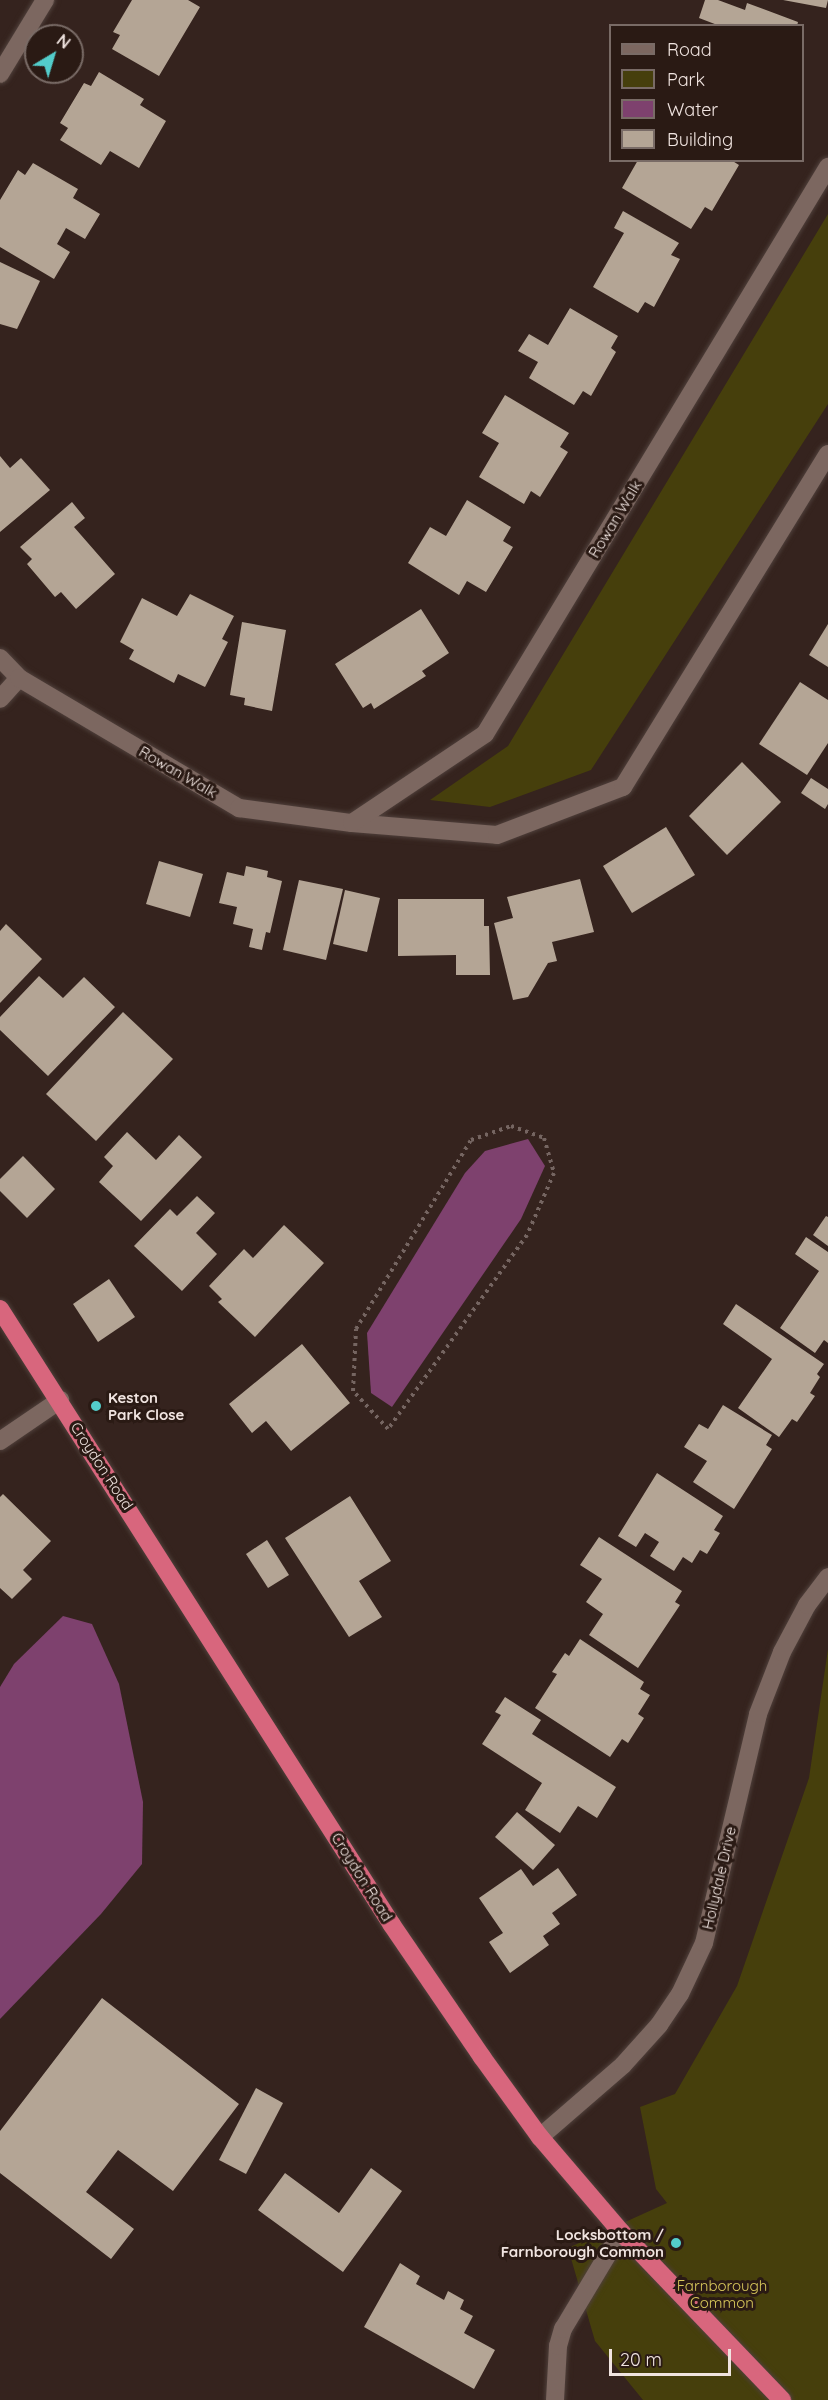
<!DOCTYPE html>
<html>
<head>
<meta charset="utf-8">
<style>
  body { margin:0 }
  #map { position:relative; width:828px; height:2400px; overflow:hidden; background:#35231e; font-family:Quicksand,sans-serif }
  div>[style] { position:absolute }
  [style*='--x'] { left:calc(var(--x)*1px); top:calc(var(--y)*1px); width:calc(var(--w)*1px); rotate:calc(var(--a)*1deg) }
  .green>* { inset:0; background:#463f0c }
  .water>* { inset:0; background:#7e416e }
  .building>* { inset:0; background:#b4a595 }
  .path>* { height:4px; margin-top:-2px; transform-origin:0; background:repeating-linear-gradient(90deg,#756561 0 3px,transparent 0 7.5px) }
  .roads { filter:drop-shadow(0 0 2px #4f403b) drop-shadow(0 0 2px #4f403b) }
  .service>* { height:18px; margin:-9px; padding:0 9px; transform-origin:9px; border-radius:9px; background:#7c6760 }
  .minor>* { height:18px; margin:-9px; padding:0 9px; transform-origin:9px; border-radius:9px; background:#7c6760 }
  .trunk>* { height:18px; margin:-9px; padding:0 9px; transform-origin:9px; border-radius:9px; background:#d8667d }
  .dots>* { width:16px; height:16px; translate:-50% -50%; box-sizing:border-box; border:3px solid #2a1a14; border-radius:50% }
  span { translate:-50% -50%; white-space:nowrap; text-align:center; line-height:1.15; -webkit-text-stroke:6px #2a1a14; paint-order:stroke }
  .street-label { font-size:15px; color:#f0e4e0 }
  .poi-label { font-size:15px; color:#f0e4e0; font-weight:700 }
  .left { translate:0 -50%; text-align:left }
  .right { translate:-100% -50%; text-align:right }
  .park-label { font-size:15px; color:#daca5b }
  .legend { position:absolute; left:609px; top:24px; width:195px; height:138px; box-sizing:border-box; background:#2a1a14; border:2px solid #796b66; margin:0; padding:8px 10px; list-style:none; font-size:18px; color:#f0e4e0 }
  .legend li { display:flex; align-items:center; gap:12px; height:30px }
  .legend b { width:30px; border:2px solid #796b66 }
  .north { position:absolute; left:24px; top:24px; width:60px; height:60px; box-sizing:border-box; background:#2a1a14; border:2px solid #796b66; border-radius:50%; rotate:38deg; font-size:16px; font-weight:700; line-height:24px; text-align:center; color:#f0e4e0 }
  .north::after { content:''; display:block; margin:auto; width:21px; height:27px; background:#53cdcb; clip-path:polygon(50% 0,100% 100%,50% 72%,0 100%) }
  .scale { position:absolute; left:609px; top:2349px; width:122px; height:27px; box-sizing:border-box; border:3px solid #f0e4e0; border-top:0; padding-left:8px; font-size:18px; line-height:21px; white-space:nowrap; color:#f0e4e0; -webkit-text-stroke:4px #2a1a14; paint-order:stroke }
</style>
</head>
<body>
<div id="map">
  <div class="green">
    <i style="clip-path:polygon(828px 214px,828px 404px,591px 770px,490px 807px,430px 800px,508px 746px)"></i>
    <i style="clip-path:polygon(828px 1649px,828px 2400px,643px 2400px,595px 2341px,568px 2248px,667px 2203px,656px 2189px,640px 2107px,675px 2094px,737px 1986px,809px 1778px)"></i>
  </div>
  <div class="water">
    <i style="clip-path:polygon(528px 1139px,545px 1166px,521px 1219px,392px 1407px,371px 1393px,367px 1333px,465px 1173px,485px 1151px)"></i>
    <i style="clip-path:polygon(63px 1616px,92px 1624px,119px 1684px,143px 1802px,142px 1864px,101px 1914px,0 2019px,0 1687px,14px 1664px)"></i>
  </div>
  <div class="building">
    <i style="clip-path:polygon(132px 0,188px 0,200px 7px,159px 76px,112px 49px,120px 35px,113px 32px)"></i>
    <i style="clip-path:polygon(705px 0,718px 0,745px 10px,747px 3px,798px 22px,797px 26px,720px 26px,699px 18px)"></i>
    <i style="clip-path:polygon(783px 0,828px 0,826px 8px)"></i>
    <i style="clip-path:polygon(99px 72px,144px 99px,140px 105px,166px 121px,139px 168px,110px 151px,101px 165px,60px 140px,68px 128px,60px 123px,84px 83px,91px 86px)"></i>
    <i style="clip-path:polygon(638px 160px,731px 160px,739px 165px,712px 211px,705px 207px,691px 229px,622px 188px)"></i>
    <i style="clip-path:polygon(33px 163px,78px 189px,73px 198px,100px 214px,85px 239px,66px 228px,57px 244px,70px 252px,54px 279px,0 247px,0 200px,18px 170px,25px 175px)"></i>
    <i style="clip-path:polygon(623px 211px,679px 243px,671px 255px,680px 259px,654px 307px,645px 302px,638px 313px,593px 287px,624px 233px,614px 228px)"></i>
    <i style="clip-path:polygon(0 262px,40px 281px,17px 329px,0 324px)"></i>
    <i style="clip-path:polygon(570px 308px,618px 336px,611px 348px,616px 352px,591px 396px,583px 391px,574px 405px,529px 378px,538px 362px,518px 351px,529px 334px,548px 345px)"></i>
    <i style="clip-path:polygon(505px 395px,569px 433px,560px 447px,568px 452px,540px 497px,531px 491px,524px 504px,479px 477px,499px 443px,482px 433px)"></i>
    <i style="clip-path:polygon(0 456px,10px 468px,21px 458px,50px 490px,0 532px)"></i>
    <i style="clip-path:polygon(467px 500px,511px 527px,503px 541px,513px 547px,486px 592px,467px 581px,459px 595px,408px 563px,430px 527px,446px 536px)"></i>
    <i style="clip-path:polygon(72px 502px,85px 518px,74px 527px,115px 574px,76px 609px,61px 592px,55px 597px,27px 564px,32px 559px,20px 547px)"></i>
    <i style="clip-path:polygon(190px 594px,234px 616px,222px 639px,228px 642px,205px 687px,178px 674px,174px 683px,129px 659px,134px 650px,120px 642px,142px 598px,177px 616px)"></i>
    <i style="clip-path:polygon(421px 609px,449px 653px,422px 671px,426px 676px,374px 709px,371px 703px,363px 708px,335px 664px)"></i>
    <i style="clip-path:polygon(242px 622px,286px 630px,272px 711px,244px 705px,245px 698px,230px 695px)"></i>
    <i style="clip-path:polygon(828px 624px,828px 667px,809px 655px)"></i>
    <i style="clip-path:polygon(800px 682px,828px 700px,828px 743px,807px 775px,759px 744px)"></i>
    <i style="clip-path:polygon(742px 762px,781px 802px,727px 855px,689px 816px)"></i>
    <i style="clip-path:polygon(811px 778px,828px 789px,828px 804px,825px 809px,801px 793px)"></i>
    <i style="clip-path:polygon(666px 827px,695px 875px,632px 913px,603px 866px)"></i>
    <i style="clip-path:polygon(159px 861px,203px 874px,190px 917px,146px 904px)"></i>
    <i style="clip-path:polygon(246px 866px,268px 871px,267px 877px,282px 881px,270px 933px,266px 932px,262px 950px,249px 947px,253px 929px,233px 924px,237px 907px,219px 903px,227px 872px,244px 876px)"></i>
    <i style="clip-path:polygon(580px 879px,594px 932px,552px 942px,557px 961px,548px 963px,528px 997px,513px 1000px,494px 923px,513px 918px,507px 897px)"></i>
    <i style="clip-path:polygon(299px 880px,343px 889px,326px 960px,283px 950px)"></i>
    <i style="clip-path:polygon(345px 890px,380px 898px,367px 952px,333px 944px)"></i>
    <i style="clip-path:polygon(398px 899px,484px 899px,484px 926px,489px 926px,490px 975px,456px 975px,456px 955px,398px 956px)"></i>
    <i style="clip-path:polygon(6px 924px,42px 959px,0 1003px,0 931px)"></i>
    <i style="clip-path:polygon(39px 976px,63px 998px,84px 977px,115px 1007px,48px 1076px,0 1030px,0 1017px)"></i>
    <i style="clip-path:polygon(123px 1012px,173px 1059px,96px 1141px,46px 1094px)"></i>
    <i style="clip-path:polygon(127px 1132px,156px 1160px,179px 1135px,202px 1157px,141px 1221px,99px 1182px,113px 1166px,104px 1157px)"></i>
    <i style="clip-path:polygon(23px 1156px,55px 1189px,27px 1218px,0 1191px,0 1179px)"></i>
    <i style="clip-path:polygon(197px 1196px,215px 1213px,196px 1233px,217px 1254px,182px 1291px,134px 1246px,170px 1209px,177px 1216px)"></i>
    <i style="clip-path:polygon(826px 1216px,828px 1217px,828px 1246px,813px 1235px)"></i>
    <i style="clip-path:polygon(284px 1225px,324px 1263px,255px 1337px,218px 1302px,222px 1299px,209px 1286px,244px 1249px,253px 1258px)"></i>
    <i style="clip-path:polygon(806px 1237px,828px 1252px,828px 1343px,824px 1340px,815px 1353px,780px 1328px,819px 1271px,795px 1254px)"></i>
    <i style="clip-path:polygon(109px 1279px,135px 1317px,98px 1342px,73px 1304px)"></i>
    <i style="clip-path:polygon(736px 1304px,824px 1364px,817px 1374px,820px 1377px,810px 1393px,815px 1396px,797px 1422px,792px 1419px,779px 1437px,738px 1408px,772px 1359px,723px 1324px)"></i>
    <i style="clip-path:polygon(302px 1344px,350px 1403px,291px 1451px,266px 1421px,252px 1433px,229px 1404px)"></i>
    <i style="clip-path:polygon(723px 1405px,772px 1435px,766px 1445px,772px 1449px,734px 1509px,693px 1482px,707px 1461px,684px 1447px,699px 1424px,708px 1429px)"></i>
    <i style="clip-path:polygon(657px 1473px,723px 1516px,714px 1530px,720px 1533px,707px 1554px,700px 1550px,692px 1563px,683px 1557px,674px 1571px,650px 1556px,659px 1542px,645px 1533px,636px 1547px,618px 1536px)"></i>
    <i style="clip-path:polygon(3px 1494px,51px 1541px,23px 1570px,32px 1579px,12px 1599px,0 1588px,0 1497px)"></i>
    <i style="clip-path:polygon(350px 1496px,391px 1561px,359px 1581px,382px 1617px,349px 1637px,285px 1538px)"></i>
    <i style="clip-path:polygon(599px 1537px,682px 1591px,675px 1602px,680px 1605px,638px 1668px,589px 1635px,603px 1614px,586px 1602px,602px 1579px,580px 1565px)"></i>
    <i style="clip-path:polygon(267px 1540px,289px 1575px,268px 1588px,246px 1554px)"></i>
    <i style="clip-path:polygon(580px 1639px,644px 1682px,640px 1689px,650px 1695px,638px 1714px,644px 1718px,628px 1743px,622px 1739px,610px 1757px,535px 1708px,557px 1674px,552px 1672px,565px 1653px,569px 1656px)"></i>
    <i style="clip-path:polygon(505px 1697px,541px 1720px,532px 1734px,616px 1787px,597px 1818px,578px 1806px,560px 1833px,525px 1810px,542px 1783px,482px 1744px,501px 1715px,495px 1712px)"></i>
    <i style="clip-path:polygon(517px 1812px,555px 1845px,533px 1870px,495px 1837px)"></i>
    <i style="clip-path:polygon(558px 1868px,577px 1895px,552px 1913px,560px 1924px,543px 1936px,549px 1945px,510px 1973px,489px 1942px,503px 1933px,479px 1898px,521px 1869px,533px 1886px)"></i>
    <i style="clip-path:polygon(102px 1998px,239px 2104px,173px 2191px,118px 2150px,86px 2192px,134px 2229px,111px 2259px,0 2173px,0 2131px)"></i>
    <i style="clip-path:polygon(256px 2088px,283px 2103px,246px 2174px,219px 2160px)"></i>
    <i style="clip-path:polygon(371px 2168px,402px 2191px,343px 2272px,258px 2210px,285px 2173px,339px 2213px)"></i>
    <i style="clip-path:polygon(400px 2263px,420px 2276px,416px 2284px,444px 2300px,448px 2291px,464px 2300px,460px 2309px,473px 2316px,464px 2333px,495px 2350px,474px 2389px,364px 2327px)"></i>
  </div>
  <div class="path">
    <i style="--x:511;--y:1126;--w:35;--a:20"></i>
    <i style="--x:544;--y:1138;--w:36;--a:74"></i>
    <i style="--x:554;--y:1173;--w:68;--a:113.5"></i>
    <i style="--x:527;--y:1235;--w:239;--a:125.6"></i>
    <i style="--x:388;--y:1429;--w:52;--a:-132.6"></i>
    <i style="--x:353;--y:1391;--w:62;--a:-87.2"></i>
    <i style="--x:356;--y:1329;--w:221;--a:-58.7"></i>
    <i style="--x:471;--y:1140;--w:42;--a:-19.3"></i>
  </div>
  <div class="roads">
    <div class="service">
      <i style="--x:555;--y:2400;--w:54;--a:-86.8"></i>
      <i style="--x:558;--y:2346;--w:18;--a:-74"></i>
      <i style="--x:563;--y:2329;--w:113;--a:-59.1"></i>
    </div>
    <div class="minor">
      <i style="--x:0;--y:74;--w:87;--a:-58.7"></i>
      <i style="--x:0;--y:658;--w:28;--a:46"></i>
      <i style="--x:19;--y:678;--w:28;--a:132"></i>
      <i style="--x:19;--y:678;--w:256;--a:30.6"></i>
      <i style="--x:239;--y:808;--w:114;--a:7.6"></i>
      <i style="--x:352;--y:823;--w:145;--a:4.7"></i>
      <i style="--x:497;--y:835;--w:135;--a:-20.9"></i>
      <i style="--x:623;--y:787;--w:391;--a:-58.4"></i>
      <i style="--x:352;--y:823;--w:160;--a:-33.8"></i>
      <i style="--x:485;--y:734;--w:663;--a:-58.83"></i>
      <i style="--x:0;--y:1441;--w:73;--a:-34.3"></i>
      <i style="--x:540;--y:2137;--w:110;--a:-40.9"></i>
      <i style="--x:623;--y:2065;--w:54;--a:-48"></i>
      <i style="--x:659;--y:2025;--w:37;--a:-56"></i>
      <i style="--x:680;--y:1994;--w:56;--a:-64.8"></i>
      <i style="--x:704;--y:1943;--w:235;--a:-76.7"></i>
      <i style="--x:758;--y:1714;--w:66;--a:-68.8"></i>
      <i style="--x:782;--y:1652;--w:53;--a:-62"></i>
      <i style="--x:807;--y:1605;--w:35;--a:-53"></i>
    </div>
    <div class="trunk">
      <i style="--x:0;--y:1309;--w:730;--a:57.53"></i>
      <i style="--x:392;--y:1925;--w:160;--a:55.7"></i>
      <i style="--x:482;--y:2057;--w:99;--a:54.1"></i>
      <i style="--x:540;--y:2137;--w:125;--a:49.5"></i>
      <i style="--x:621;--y:2232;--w:233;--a:46.2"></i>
    </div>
  </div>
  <div class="dots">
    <i style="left:96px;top:1406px;background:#53cdcb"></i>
    <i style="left:676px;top:2243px;background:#53cdcb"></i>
  </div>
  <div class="street-label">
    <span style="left:615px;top:519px;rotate:-59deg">Rowan Walk</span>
    <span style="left:178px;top:772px;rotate:30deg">Rowan Walk</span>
    <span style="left:102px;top:1466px;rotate:57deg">Croydon Road</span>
    <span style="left:362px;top:1877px;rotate:58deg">Croydon Road</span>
    <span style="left:719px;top:1878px;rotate:-77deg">Hollydale Drive</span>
  </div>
  <div class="poi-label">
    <span class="left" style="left:108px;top:1406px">Keston<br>Park Close</span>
    <span class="right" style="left:664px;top:2243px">Locksbottom /<br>Farnborough Common</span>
  </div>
  <div class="park-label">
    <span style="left:722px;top:2294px">Farnborough<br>Common</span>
  </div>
  <ul class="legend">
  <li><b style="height:8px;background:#7c6760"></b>Road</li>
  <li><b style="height:16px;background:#463f0c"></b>Park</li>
  <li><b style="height:16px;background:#7e416e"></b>Water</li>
  <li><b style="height:16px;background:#b4a595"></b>Building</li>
  </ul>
  <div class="north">N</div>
  <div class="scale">20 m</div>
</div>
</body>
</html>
